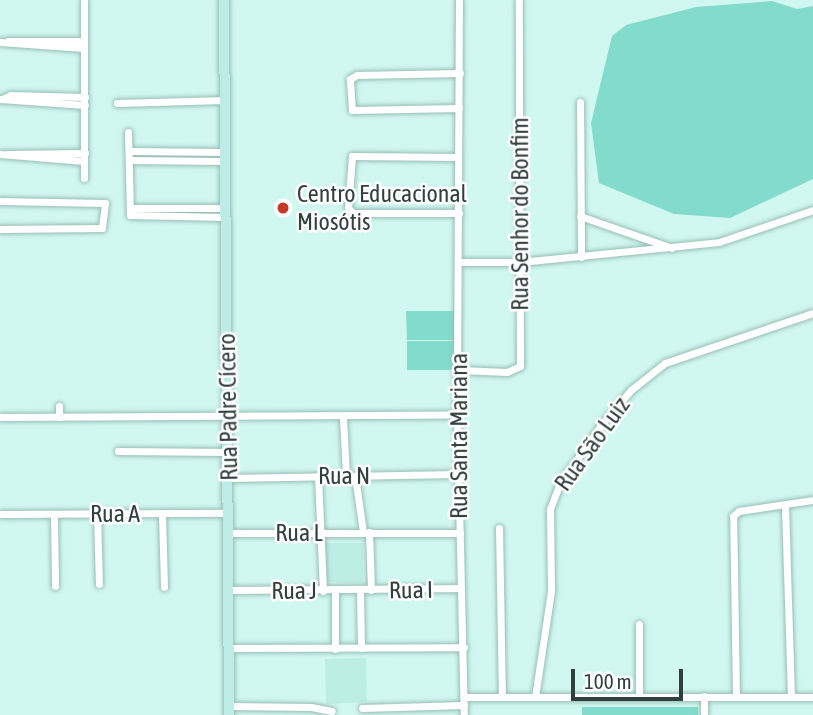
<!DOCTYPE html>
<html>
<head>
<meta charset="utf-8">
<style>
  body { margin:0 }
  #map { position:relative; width:813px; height:715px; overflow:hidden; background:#d1f8f0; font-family:"Asap Condensed",sans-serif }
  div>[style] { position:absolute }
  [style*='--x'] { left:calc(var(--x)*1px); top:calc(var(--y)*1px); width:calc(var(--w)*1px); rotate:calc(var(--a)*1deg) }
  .built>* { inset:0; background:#bdeee4 }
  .green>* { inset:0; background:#83dbcb }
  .roads { filter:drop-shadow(0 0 2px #98beb6) drop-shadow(0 0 2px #98beb6) }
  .street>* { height:7px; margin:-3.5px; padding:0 3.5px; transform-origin:3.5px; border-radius:3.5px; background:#fff }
  .secondary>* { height:10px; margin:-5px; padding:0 5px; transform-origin:5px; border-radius:5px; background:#bdebe5 }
  .dots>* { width:19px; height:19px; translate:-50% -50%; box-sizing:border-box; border:4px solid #fff; border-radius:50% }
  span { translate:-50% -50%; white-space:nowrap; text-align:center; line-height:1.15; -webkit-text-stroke:5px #fff; paint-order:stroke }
  .poi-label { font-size:24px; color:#31403d }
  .left { translate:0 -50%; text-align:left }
  .street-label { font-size:24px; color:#31403d }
  .scale { position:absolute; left:571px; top:669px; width:112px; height:32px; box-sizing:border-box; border:4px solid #31403d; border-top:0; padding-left:9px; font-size:21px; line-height:24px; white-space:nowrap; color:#31403d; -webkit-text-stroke:5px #fff; paint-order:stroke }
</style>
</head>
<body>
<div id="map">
  <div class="built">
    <i style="clip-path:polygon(325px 543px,363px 543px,363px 583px,326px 582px)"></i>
    <i style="clip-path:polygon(366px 658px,367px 702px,326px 704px,325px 659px)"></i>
  </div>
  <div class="green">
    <i style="clip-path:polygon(772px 1px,797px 9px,813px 6px,813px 179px,730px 218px,674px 214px,599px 183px,591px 123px,612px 36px,626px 25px,696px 7px)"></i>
    <i style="clip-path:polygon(406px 311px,459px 311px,459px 340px,407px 340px)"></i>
    <i style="clip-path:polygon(407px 341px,459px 341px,459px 370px,407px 370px)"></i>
    <i style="clip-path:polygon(582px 707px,698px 707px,698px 715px,582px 715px)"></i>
  </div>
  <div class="roads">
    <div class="street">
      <i style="--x:84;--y:0;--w:178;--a:90"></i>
      <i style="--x:459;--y:0;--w:415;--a:90.3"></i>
      <i style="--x:457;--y:415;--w:300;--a:88.7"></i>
      <i style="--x:8;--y:41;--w:76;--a:0"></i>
      <i style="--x:0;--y:42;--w:84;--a:4.1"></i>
      <i style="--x:0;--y:99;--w:85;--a:4"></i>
      <i style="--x:2;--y:99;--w:10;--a:-24"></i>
      <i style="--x:11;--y:95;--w:74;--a:1.5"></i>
      <i style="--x:580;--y:102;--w:155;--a:89.6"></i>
      <i style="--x:117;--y:103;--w:108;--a:-1.6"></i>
      <i style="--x:459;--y:108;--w:107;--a:178.9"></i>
      <i style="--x:352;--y:110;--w:31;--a:-94"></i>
      <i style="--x:350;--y:79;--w:8;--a:-30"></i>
      <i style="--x:357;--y:75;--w:103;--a:-1.1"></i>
      <i style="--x:128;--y:132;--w:83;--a:88.6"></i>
      <i style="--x:130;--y:215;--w:96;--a:1.2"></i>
      <i style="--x:129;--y:151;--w:96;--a:0.6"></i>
      <i style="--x:0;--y:154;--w:84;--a:4.8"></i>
      <i style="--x:8;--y:154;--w:77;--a:-0.7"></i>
      <i style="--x:458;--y:157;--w:106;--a:-179.5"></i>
      <i style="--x:352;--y:156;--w:52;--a:94.4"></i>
      <i style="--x:348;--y:208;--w:7;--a:45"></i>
      <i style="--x:353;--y:213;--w:106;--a:0"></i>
      <i style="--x:129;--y:160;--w:96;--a:0.6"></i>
      <i style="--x:0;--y:201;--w:105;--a:1.1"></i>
      <i style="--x:105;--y:203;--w:25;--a:97"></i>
      <i style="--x:102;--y:228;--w:102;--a:179.4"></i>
      <i style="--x:130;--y:208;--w:96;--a:0"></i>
      <i style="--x:580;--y:216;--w:97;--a:19.2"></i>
      <i style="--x:459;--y:262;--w:61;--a:0"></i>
      <i style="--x:520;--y:262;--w:200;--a:-5.7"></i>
      <i style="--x:719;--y:242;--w:99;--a:-18.8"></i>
      <i style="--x:460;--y:370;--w:47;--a:2.4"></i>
      <i style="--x:507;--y:372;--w:14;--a:-25"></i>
      <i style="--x:520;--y:366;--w:366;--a:-90.2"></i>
      <i style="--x:0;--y:417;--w:457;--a:-0.3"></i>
      <i style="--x:59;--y:417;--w:11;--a:-90"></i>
      <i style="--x:343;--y:418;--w:58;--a:87"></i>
      <i style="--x:118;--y:451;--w:110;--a:0.5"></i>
      <i style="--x:318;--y:476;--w:115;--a:87.5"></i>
      <i style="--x:355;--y:476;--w:57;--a:81.9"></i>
      <i style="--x:228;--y:478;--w:231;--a:-1"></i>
      <i style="--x:785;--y:506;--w:191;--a:88.2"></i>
      <i style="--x:1;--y:514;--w:228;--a:-0.3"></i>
      <i style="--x:54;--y:514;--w:72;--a:89.2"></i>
      <i style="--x:97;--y:514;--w:70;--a:88.4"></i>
      <i style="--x:162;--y:514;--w:73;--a:88.4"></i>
      <i style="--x:499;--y:528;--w:169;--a:89"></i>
      <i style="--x:369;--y:532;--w:58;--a:88"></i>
      <i style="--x:229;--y:533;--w:231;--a:0"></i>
      <i style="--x:228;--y:590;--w:233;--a:-0.5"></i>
      <i style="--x:335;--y:591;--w:58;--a:90"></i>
      <i style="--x:360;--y:591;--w:57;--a:89"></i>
      <i style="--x:639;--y:624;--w:73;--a:90"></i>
      <i style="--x:228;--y:648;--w:236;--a:-0.2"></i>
      <i style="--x:464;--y:697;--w:349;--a:0"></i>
      <i style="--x:535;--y:697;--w:107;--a:-81.4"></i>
      <i style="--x:551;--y:591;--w:82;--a:-90.7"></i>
      <i style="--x:550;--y:509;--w:28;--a:-69"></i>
      <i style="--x:560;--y:483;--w:71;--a:-54.7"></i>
      <i style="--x:601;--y:425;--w:46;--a:-49.4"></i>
      <i style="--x:631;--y:390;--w:43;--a:-38.5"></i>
      <i style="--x:665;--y:363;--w:156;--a:-18.7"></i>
      <i style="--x:736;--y:697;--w:181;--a:-90.9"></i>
      <i style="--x:733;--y:516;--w:8;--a:-40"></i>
      <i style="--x:739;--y:511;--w:75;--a:-8.5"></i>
      <i style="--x:229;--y:706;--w:82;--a:0.7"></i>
      <i style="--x:311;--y:707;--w:21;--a:11"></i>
      <i style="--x:362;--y:708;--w:102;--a:-1.7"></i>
      <i style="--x:704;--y:715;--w:19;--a:-90"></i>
    </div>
    <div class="secondary">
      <i style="--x:224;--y:0;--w:715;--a:89.6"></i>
    </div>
  </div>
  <div class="dots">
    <i style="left:283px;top:208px;background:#c43825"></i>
  </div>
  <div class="poi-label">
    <span class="left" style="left:297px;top:208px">Centro Educacional<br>Miosótis</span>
  </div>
  <div class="street-label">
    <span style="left:520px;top:214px;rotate:-90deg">Rua Senhor do Bonfim</span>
    <span style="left:228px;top:407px;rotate:-91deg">Rua Padre Cícero</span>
    <span style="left:459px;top:436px;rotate:-90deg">Rua Santa Mariana</span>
    <span style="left:592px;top:444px;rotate:-54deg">Rua São Luiz</span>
    <span style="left:344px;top:476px">Rua N</span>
    <span style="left:115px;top:514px">Rua A</span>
    <span style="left:299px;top:533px">Rua L</span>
    <span style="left:411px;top:590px;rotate:-1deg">Rua I</span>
    <span style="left:294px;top:591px">Rua J</span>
  </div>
  <div class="scale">100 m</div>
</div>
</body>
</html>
